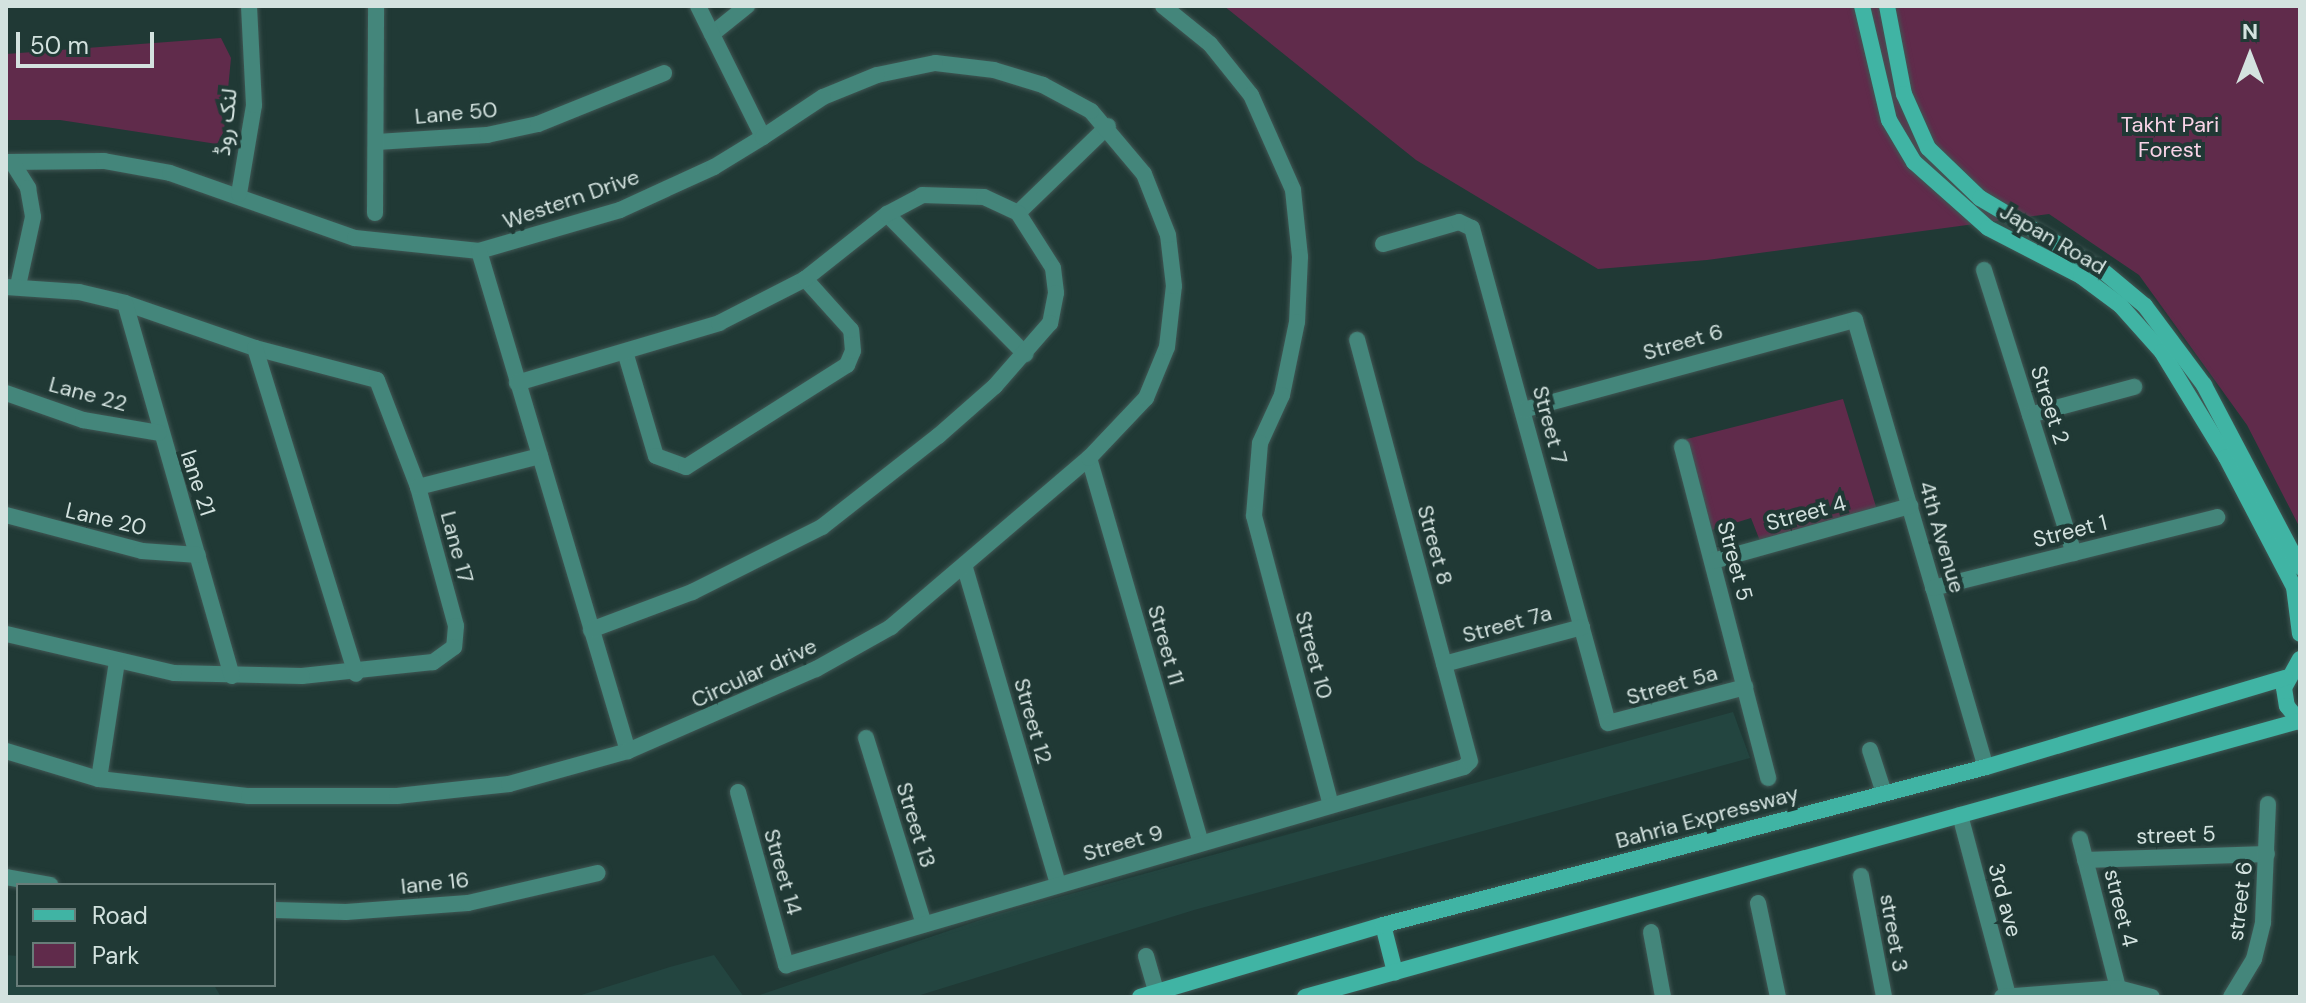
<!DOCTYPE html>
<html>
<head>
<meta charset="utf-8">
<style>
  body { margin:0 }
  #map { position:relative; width:2306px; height:1003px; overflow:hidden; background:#203935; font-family:"DM Sans",Vazirmatn,sans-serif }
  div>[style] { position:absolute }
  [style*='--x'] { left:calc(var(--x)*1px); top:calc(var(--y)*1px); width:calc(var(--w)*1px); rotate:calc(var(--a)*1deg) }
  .built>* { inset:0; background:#234540 }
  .green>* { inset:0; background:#602b4b }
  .roads { filter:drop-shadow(0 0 2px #405754) drop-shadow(0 0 2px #405754) }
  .street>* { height:16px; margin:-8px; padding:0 8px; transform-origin:8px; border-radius:8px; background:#44867b }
  .secondary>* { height:16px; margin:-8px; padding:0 8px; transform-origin:8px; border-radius:8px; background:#40b4a4 }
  span { translate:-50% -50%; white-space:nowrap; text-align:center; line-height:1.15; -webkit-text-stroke:8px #203935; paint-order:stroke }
  .street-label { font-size:22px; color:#d3e2df }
  .park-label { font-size:22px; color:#f9d3e7 }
  .frame { position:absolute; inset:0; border:8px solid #d3e2df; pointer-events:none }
  .legend { position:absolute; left:16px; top:883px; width:260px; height:104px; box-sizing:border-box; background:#203935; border:2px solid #687d79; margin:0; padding:10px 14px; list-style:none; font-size:24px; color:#d3e2df }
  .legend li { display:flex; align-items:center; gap:16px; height:40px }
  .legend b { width:40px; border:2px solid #687d79 }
  .north { position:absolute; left:2210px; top:16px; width:80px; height:80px; -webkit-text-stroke:6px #203935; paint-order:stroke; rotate:0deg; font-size:22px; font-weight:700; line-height:32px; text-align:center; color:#d3e2df }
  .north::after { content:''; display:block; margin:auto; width:28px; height:36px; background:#d3e2df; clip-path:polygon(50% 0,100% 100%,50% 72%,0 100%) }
  .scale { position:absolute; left:16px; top:32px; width:138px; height:36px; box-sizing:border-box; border:4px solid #d3e2df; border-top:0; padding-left:10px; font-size:24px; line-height:28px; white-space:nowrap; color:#d3e2df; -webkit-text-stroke:6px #203935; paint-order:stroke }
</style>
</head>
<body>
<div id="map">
  <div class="built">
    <i style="clip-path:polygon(1733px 712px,1750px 758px,1194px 910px,914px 997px,754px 997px,998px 914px)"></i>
    <i style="clip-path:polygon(6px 955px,18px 956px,18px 985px,214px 985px,221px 997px,6px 997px)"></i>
    <i style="clip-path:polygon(714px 955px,744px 997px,575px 997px,670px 967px)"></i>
  </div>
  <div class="green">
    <i style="clip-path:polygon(1224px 6px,2300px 6px,2300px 528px,2247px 425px,2139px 275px,2049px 214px,1707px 260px,1598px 269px,1416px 160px)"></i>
    <i style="clip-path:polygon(221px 38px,231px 58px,224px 131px,217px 144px,60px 120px,6px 120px,6px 54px)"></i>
    <i style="clip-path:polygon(1843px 399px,1877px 510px,1760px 541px,1751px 518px,1712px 530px,1683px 440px)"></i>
  </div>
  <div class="roads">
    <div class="street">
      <i style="--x:1163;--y:6;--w:60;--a:39"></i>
      <i style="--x:1210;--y:44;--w:65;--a:51.2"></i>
      <i style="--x:1251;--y:95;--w:104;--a:66.1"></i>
      <i style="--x:1293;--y:190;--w:67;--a:84"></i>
      <i style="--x:1300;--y:257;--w:65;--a:92.6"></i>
      <i style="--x:1297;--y:322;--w:75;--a:101.6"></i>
      <i style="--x:1282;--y:395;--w:53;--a:114.6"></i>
      <i style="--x:1260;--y:443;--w:73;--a:94.7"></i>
      <i style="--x:1254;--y:516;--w:299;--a:75.1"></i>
      <i style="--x:712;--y:34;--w:45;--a:-38.7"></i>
      <i style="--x:377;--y:142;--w:110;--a:-3.6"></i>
      <i style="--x:487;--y:135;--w:52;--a:-12.2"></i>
      <i style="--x:538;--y:124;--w:136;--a:-22"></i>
      <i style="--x:6;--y:162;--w:98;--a:-0.6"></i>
      <i style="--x:104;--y:161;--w:67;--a:10.3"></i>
      <i style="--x:170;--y:173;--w:196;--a:19.4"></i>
      <i style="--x:355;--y:238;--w:125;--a:6"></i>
      <i style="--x:479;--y:251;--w:147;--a:-16.2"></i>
      <i style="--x:620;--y:210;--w:103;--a:-24.6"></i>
      <i style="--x:714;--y:167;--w:57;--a:-31.5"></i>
      <i style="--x:763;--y:137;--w:146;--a:-116.4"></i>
      <i style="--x:12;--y:162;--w:31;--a:58"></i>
      <i style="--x:28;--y:188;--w:29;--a:80"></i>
      <i style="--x:33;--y:217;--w:71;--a:102.3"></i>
      <i style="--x:239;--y:194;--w:90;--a:-80.4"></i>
      <i style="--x:254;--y:105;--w:99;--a:-92.9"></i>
      <i style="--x:375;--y:213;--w:207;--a:-89.7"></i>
      <i style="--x:1018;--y:213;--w:125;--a:-44"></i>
      <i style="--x:887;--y:214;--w:197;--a:45.4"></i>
      <i style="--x:1383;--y:244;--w:79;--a:-16.1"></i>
      <i style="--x:1459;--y:222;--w:14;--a:25"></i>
      <i style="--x:1472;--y:228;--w:513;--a:74.64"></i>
      <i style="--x:1608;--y:723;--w:142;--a:-14.7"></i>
      <i style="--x:479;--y:251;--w:522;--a:73.41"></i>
      <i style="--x:1984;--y:270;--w:297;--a:72.4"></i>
      <i style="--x:6;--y:287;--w:73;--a:3.9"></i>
      <i style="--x:79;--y:292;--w:47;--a:13.4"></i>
      <i style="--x:125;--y:303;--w:138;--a:19.1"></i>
      <i style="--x:255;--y:348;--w:126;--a:14.7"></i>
      <i style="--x:377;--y:380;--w:115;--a:69"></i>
      <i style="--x:418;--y:487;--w:144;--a:74.7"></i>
      <i style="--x:456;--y:626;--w:21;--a:95"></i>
      <i style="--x:454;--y:647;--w:26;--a:144"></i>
      <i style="--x:433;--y:662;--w:132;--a:173.9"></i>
      <i style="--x:302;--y:676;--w:128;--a:-178.7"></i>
      <i style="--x:174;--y:673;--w:172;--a:-166.9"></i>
      <i style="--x:125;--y:303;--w:388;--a:74"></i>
      <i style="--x:255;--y:348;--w:341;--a:72.8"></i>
      <i style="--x:626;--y:355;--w:105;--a:73.5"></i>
      <i style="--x:656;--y:456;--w:32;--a:20"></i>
      <i style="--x:686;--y:467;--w:191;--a:-32.4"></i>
      <i style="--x:847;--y:365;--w:15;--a:-67"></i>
      <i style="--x:853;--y:351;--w:21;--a:-95"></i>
      <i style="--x:851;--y:330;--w:69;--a:-132"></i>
      <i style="--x:517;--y:383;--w:211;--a:-16.5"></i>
      <i style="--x:719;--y:323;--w:97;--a:-27.1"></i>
      <i style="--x:805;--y:279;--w:105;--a:-38.4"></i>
      <i style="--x:887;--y:214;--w:40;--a:-28"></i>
      <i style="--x:922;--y:195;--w:62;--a:1.8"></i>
      <i style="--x:984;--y:197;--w:38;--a:25"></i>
      <i style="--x:1018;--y:213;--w:65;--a:57.5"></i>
      <i style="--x:1053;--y:268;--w:25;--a:83"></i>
      <i style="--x:1056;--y:293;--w:31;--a:101"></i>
      <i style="--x:1050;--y:323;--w:84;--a:131.1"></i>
      <i style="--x:995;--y:386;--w:76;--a:138.7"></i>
      <i style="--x:938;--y:436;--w:147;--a:141.9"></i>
      <i style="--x:822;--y:527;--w:145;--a:153.4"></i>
      <i style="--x:692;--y:592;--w:108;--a:159.4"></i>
      <i style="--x:6;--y:393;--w:82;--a:19.3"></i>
      <i style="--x:83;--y:420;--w:77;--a:9.7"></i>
      <i style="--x:1523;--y:410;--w:344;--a:-15.2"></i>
      <i style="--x:1855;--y:320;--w:466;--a:73.7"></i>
      <i style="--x:2030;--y:415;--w:108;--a:-15.1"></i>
      <i style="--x:1682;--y:447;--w:342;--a:75.4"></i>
      <i style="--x:1089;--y:458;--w:401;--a:73.8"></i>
      <i style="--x:418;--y:487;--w:126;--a:-14.3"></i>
      <i style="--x:6;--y:515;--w:141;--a:14.8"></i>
      <i style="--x:142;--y:551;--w:56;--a:4.1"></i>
      <i style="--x:1713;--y:561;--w:205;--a:-15.6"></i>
      <i style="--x:965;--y:568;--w:330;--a:73.6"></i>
      <i style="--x:1933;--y:588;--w:293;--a:-14"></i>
      <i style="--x:1444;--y:664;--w:143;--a:-15"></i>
      <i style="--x:866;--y:738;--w:195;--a:72.7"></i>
      <i style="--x:1870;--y:750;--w:45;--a:72"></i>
      <i style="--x:6;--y:751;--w:97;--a:16.8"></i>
      <i style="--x:99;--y:779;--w:151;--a:6.5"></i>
      <i style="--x:249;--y:796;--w:148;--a:0"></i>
      <i style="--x:397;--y:796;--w:113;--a:-6.1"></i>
      <i style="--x:509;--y:784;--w:123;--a:-15.5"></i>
      <i style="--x:628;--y:751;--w:205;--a:-23.6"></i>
      <i style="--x:816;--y:669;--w:86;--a:-29.2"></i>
      <i style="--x:891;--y:627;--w:260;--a:-40.5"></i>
      <i style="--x:1089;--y:458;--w:83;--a:-46.5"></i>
      <i style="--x:1146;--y:398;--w:55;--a:-67.6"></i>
      <i style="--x:1167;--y:347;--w:61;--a:-83.5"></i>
      <i style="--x:1174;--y:286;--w:51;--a:-96.7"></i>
      <i style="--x:1168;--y:235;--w:66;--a:-111.5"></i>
      <i style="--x:1144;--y:174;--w:82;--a:-130.1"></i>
      <i style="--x:1091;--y:111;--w:55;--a:-151.6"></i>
      <i style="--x:1043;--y:85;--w:51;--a:-163"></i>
      <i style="--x:994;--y:70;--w:59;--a:-173.2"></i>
      <i style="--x:935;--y:63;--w:59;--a:168.3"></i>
      <i style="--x:877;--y:75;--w:58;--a:157.8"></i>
      <i style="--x:823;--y:97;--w:72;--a:146.3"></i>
      <i style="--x:99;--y:779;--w:119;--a:-81.3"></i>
      <i style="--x:738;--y:792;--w:180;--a:74.5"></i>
      <i style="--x:786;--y:965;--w:706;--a:-16.28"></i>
      <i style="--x:1464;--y:767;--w:8;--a:-45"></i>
      <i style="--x:1470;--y:761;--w:436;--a:-105"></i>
      <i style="--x:1960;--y:815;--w:186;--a:75.1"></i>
      <i style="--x:2080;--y:839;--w:154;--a:75.7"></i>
      <i style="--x:2085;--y:860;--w:182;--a:-1.9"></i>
      <i style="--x:1861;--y:876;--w:123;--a:79.2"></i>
      <i style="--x:6;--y:877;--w:45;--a:10.3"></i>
      <i style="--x:1758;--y:903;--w:96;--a:78"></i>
      <i style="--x:274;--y:910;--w:72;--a:1.6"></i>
      <i style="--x:346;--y:912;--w:122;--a:-4.2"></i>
      <i style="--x:468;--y:903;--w:133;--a:-13"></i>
      <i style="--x:1651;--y:932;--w:66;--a:79.5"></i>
      <i style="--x:1146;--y:956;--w:37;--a:74"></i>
      <i style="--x:2002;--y:997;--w:116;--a:-4.4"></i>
      <i style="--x:2118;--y:988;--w:35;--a:15"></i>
      <i style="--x:2231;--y:997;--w:44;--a:-58.8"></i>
      <i style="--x:2254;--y:959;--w:38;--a:-76"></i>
      <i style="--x:2263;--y:922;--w:118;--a:-87.6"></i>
    </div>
    <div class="secondary">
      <i style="--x:1862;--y:6;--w:117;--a:76.7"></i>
      <i style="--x:1889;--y:120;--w:49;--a:59.2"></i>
      <i style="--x:1914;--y:162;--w:99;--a:41.7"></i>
      <i style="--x:1988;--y:228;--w:105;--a:27.3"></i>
      <i style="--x:2081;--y:276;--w:49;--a:36.6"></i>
      <i style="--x:2120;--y:305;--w:63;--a:48.2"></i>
      <i style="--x:2162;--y:352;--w:123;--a:58.6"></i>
      <i style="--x:2226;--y:457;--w:147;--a:62.4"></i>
      <i style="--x:2294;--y:587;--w:47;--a:82.7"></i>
      <i style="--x:1887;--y:6;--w:90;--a:79.1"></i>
      <i style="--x:1904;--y:94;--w:59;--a:66"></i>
      <i style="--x:1928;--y:148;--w:72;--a:43.9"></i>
      <i style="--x:1980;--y:198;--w:143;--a:30.7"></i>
      <i style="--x:2103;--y:271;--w:55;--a:39.8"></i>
      <i style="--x:2145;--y:306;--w:99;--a:53.2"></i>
      <i style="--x:2204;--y:385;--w:206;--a:62.2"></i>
      <i style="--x:2300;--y:659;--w:33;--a:119"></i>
      <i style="--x:2284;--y:688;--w:18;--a:81"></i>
      <i style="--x:2287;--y:706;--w:21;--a:51"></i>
      <i style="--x:1383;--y:925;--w:49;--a:75.7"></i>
      <i style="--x:1140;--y:997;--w:253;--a:-16.5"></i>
      <i style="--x:1383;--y:925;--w:623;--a:-14.68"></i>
      <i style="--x:1986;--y:767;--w:312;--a:-16.6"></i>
      <i style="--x:1305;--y:997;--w:1032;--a:-15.52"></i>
    </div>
  </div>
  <div class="street-label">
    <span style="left:456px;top:113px;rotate:-5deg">Lane 50</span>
    <span style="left:226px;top:122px;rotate:-84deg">لنک روڈ</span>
    <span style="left:571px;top:199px;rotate:-19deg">Western Drive</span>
    <span style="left:2053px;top:239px;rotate:30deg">Japan Road</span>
    <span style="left:1683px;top:342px;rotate:-16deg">Street 6</span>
    <span style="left:88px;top:394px;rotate:15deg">Lane 22</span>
    <span style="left:2050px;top:405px;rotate:72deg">Street 2</span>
    <span style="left:1550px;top:425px;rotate:75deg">Street 7</span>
    <span style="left:198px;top:483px;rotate:72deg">lane 21</span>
    <span style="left:1806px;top:513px;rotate:-15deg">Street 4</span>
    <span style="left:106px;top:519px;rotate:13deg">Lane 20</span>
    <span style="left:2070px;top:531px;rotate:-14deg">Street 1</span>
    <span style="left:1942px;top:537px;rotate:74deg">4th Avenue</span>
    <span style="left:1435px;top:545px;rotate:75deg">Street 8</span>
    <span style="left:457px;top:547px;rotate:75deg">Lane 17</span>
    <span style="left:1735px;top:561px;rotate:75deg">Street 5</span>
    <span style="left:1507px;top:624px;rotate:-15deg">Street 7a</span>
    <span style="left:1166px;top:645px;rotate:74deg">Street 11</span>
    <span style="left:1314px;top:655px;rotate:75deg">Street 10</span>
    <span style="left:754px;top:673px;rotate:-25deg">Circular drive</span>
    <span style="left:1672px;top:685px;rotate:-16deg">Street 5a</span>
    <span style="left:1033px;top:721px;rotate:74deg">Street 12</span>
    <span style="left:1707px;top:817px;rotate:-15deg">Bahria Expressway</span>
    <span style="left:916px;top:825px;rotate:73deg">Street 13</span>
    <span style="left:2176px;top:835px;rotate:-2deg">street 5</span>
    <span style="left:1123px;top:843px;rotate:-16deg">Street 9</span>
    <span style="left:783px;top:872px;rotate:74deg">Street 14</span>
    <span style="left:435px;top:883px;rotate:-6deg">lane 16</span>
    <span style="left:2005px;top:900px;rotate:75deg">3rd ave</span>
    <span style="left:2240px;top:901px;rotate:-83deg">street 6</span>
    <span style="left:2121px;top:908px;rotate:76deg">street 4</span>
    <span style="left:1894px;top:933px;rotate:80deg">street 3</span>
  </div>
  <div class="park-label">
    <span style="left:2170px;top:137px">Takht Pari<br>Forest</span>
  </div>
  <div class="frame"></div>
  <ul class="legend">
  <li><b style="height:10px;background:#40b4a4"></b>Road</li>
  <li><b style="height:22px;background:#602b4b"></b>Park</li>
  </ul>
  <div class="north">N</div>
  <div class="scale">50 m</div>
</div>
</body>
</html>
